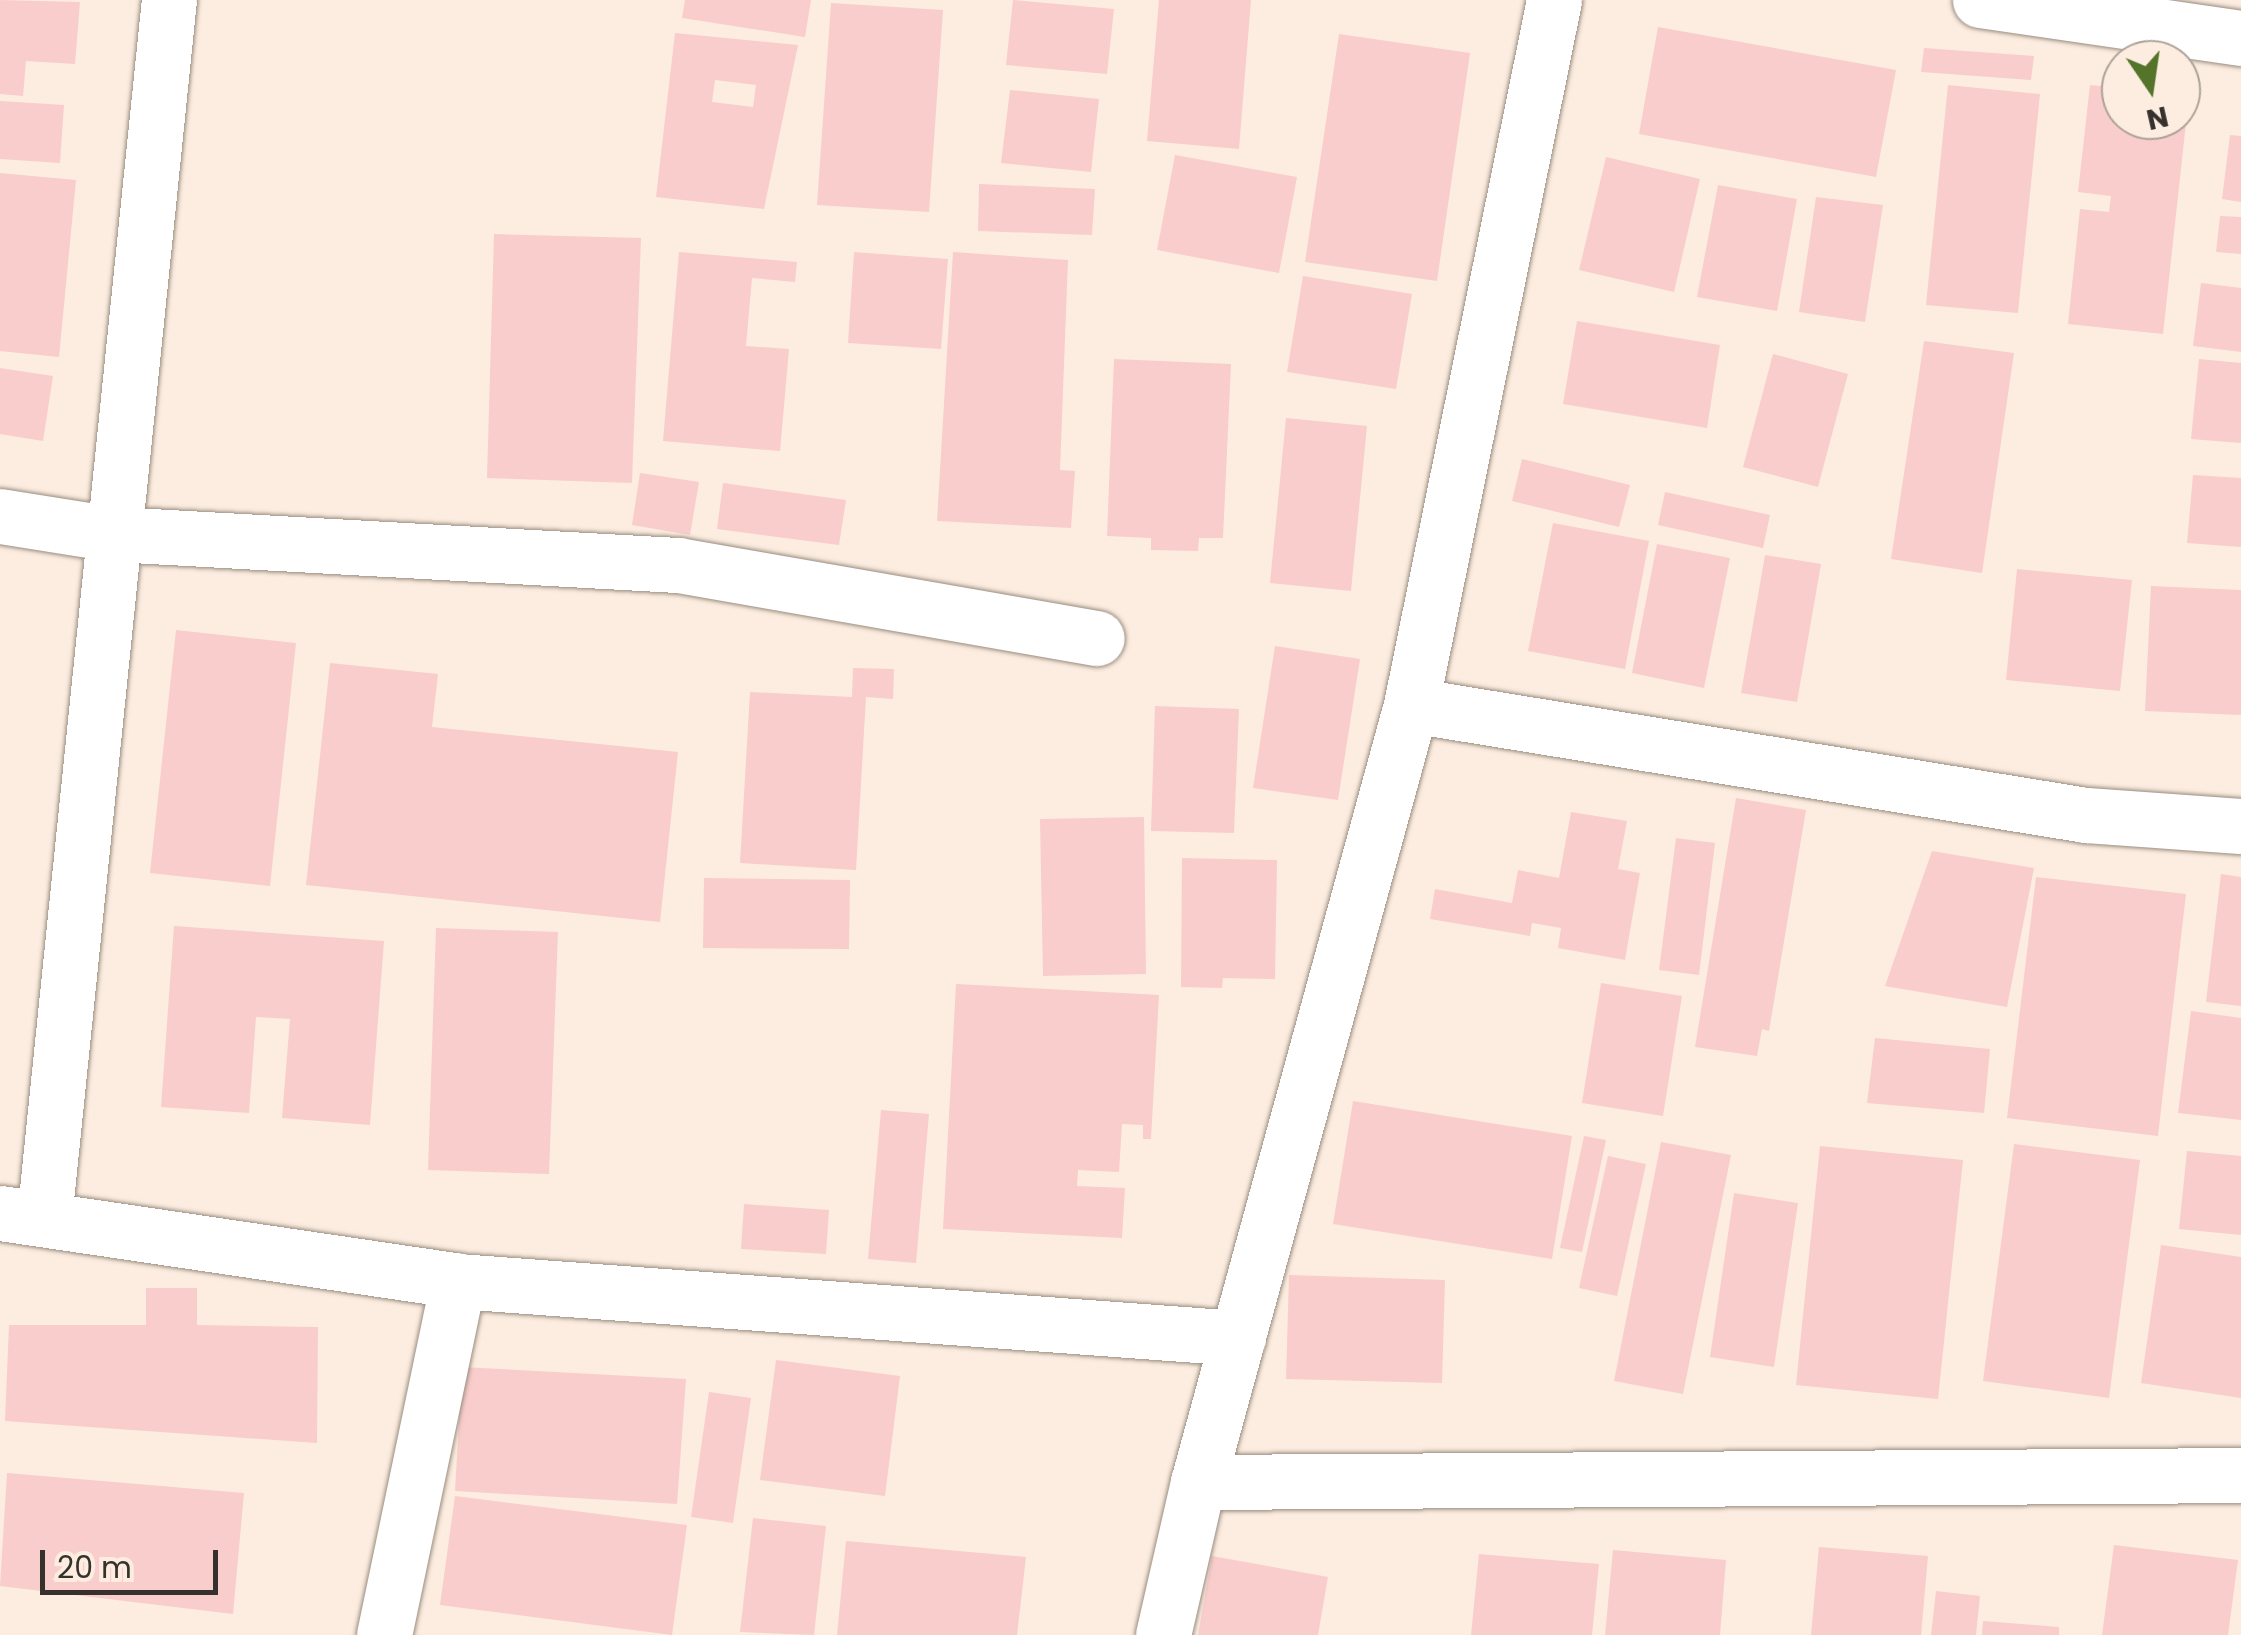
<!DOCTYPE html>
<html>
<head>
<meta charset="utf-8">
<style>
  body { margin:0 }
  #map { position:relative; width:2241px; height:1635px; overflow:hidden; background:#fcede0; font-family:Poppins,sans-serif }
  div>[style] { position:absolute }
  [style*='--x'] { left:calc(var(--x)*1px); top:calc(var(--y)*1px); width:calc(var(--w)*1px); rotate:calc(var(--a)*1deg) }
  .building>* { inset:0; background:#f9cdcb }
  .roads { filter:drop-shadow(0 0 2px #9a8c80) drop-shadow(0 0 2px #9a8c80) }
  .minor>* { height:55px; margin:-27.5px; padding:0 27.5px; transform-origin:27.5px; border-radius:27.5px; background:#fff }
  span { translate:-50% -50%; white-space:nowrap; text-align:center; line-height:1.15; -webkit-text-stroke:8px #fcede0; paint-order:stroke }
  .north { position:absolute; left:2101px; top:40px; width:100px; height:100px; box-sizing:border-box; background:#fcede0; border:2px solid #ada298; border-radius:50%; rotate:167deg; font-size:28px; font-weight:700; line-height:40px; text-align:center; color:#36312c }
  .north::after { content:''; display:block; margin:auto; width:35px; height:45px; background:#54742a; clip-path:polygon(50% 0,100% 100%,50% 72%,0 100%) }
  .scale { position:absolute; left:40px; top:1550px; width:178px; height:45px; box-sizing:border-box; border:5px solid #36312c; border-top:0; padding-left:12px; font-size:30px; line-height:35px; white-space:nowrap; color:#36312c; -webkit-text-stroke:8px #fcede0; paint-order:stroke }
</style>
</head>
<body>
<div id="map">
  <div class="building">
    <i style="clip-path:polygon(0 0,80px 2px,75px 64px,26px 61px,23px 96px,0 94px)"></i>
    <i style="clip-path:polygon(685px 0,811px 0,805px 37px,682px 18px)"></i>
    <i style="clip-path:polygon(1013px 0,1114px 9px,1107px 74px,1006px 65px)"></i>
    <i style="clip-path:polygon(1159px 0,1251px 0,1239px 149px,1147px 141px)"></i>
    <i style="clip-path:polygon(831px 3px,943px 10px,929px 212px,817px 205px)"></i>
    <i style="clip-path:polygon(1658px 27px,1896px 70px,1876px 177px,1639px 134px)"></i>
    <i style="clip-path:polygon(evenodd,675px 33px,798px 45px,764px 209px,656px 197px,675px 33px,715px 80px,756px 85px,753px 107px,712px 102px,715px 80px)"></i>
    <i style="clip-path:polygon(1339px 34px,1470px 53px,1437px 281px,1305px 262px)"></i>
    <i style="clip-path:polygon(1924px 48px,2034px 56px,2031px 80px,1921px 72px)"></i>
    <i style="clip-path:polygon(1948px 85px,2040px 94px,2018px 313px,1926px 305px)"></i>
    <i style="clip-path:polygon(2090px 85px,2121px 88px,2121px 120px,2181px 120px,2181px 95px,2189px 95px,2163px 334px,2068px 324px,2080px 209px,2109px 212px,2111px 196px,2078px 192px)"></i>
    <i style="clip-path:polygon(1010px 90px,1099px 99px,1091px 172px,1001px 163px)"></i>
    <i style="clip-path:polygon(0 101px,64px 105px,60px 163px,0 159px)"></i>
    <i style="clip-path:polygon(2230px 135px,2241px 136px,2241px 202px,2222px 199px)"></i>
    <i style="clip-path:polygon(1175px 155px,1297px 177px,1279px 273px,1157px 250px)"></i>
    <i style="clip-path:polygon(1606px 157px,1700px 179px,1674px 292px,1579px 270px)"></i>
    <i style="clip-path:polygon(0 173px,76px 180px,59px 357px,0 351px)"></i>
    <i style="clip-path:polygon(979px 184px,1095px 189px,1092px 235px,978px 231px)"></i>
    <i style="clip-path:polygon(1718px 185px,1797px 199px,1777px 311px,1697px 297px)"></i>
    <i style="clip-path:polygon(1816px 197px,1883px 205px,1865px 322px,1799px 312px)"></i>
    <i style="clip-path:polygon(2220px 216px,2241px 217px,2241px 254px,2216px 252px)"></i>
    <i style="clip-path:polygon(494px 234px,641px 238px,632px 483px,487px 478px)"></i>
    <i style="clip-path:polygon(679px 252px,797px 262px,795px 282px,752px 278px,746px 346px,789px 349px,780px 451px,663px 441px)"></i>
    <i style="clip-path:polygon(854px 252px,948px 259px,941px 349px,848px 343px)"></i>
    <i style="clip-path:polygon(953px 252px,1068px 260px,1060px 470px,1075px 471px,1071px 528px,937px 521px)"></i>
    <i style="clip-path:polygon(1303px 276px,1412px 294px,1396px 389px,1287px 372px)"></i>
    <i style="clip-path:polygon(2201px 283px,2241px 288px,2241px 352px,2193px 346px)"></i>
    <i style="clip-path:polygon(1577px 321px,1720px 345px,1707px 428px,1563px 404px)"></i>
    <i style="clip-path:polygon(1924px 341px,2014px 353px,1982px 573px,1891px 559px)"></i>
    <i style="clip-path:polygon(1773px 354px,1848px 374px,1818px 487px,1743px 467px)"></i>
    <i style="clip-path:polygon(1114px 359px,1231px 364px,1223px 538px,1199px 538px,1198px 551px,1151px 550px,1151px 538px,1107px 536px)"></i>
    <i style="clip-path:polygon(2199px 359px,2241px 363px,2241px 443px,2191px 439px)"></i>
    <i style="clip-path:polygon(0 368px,53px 376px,43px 441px,0 434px)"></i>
    <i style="clip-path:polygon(1286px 418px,1367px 426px,1351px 591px,1270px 583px)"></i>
    <i style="clip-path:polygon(1522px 459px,1630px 485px,1619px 527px,1512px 501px)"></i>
    <i style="clip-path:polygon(640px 473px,699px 482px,690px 535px,632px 525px)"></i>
    <i style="clip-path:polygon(2193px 475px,2241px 478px,2241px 547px,2187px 543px)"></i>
    <i style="clip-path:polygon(723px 483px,846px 500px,839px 545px,717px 529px)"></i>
    <i style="clip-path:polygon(1665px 492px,1770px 515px,1763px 548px,1658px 525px)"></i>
    <i style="clip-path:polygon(1553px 523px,1649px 541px,1625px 669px,1528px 651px)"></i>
    <i style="clip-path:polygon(1657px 544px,1730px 558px,1704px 688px,1632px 673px)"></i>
    <i style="clip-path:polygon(1765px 555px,1821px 564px,1797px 702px,1741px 693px)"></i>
    <i style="clip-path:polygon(2017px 569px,2132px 580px,2120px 691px,2006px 680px)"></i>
    <i style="clip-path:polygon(2151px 586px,2241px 590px,2241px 715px,2145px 711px)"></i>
    <i style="clip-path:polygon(176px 630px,296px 643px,270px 886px,150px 873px)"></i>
    <i style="clip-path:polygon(1275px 646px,1360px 659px,1338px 800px,1253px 788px)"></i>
    <i style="clip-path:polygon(330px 663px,438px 674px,432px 727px,678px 752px,660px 922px,306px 885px)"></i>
    <i style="clip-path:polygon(853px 668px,894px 669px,893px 699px,866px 697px,856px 870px,740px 863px,750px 692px,852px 697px)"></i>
    <i style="clip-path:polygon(1155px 706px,1239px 709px,1234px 833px,1151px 831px)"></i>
    <i style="clip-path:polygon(1736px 798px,1806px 810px,1769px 1031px,1762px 1029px,1757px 1056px,1695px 1047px)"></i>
    <i style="clip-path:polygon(1571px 812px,1627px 821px,1618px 869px,1640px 873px,1625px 960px,1558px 948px,1561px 928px,1532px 923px,1530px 936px,1430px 919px,1435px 889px,1512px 903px,1518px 870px,1559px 878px)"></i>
    <i style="clip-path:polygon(1144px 817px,1146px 974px,1043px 976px,1040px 819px)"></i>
    <i style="clip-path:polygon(1676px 838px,1715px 843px,1699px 975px,1659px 970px)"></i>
    <i style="clip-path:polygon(1932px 851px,2034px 868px,2007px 1007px,1885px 986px)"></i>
    <i style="clip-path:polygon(1182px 858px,1277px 860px,1275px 979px,1223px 978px,1222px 988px,1181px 987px)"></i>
    <i style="clip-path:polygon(2221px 874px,2241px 877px,2241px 1006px,2206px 1002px)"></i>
    <i style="clip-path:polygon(2036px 877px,2186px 894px,2158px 1136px,2007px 1118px)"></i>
    <i style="clip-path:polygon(704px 878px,850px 880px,849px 949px,703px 948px)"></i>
    <i style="clip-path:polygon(174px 926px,384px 941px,370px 1125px,282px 1118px,290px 1019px,256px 1017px,249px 1113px,161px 1107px)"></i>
    <i style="clip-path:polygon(436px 928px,558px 932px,549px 1174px,428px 1170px)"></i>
    <i style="clip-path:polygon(1601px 983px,1682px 996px,1663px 1116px,1582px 1103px)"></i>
    <i style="clip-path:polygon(956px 984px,1159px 995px,1151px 1139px,1143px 1139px,1143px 1125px,1122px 1124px,1119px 1172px,1078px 1170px,1077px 1186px,1125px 1188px,1122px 1238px,943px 1229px)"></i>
    <i style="clip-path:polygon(2191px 1011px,2241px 1018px,2241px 1120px,2178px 1113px)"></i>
    <i style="clip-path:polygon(1875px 1038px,1990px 1049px,1984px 1113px,1867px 1103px)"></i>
    <i style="clip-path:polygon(1353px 1101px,1572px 1136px,1552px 1259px,1333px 1224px)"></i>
    <i style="clip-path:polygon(881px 1110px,929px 1114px,916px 1263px,868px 1259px)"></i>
    <i style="clip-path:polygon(1584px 1136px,1606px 1140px,1582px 1252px,1560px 1248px)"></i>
    <i style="clip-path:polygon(1661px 1142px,1731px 1155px,1683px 1394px,1614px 1381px)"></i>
    <i style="clip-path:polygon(2014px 1144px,2140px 1160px,2109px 1398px,1983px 1381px)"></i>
    <i style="clip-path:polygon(1820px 1146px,1963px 1160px,1938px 1399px,1796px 1385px)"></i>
    <i style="clip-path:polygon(2187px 1151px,2241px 1156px,2241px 1235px,2179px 1229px)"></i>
    <i style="clip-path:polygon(1608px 1156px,1646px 1164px,1617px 1296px,1579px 1288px)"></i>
    <i style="clip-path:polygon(1734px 1193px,1798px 1203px,1774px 1367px,1710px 1357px)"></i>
    <i style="clip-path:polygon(744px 1204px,829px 1210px,826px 1254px,741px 1249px)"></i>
    <i style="clip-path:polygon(2161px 1245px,2241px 1257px,2241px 1398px,2141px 1383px)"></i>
    <i style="clip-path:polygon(1289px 1275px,1445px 1280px,1442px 1383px,1286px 1379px)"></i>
    <i style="clip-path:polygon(146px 1288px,197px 1288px,197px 1325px,318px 1327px,317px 1443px,5px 1421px,9px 1325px,146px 1325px)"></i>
    <i style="clip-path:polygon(776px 1360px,900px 1376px,885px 1496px,760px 1480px)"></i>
    <i style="clip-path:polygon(462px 1367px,686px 1379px,677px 1504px,455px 1491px)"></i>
    <i style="clip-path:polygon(709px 1392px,751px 1398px,733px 1523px,691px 1517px)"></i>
    <i style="clip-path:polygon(7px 1473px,244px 1493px,233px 1614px,0 1586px)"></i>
    <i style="clip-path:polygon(455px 1496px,687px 1525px,672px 1635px,440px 1605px)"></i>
    <i style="clip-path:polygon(753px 1518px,826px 1526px,814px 1635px,740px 1632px)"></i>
    <i style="clip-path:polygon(846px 1541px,1026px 1557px,1017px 1635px,837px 1635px)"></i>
    <i style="clip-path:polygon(2114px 1545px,2238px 1560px,2228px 1635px,2102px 1635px)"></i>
    <i style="clip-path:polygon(1819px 1547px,1928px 1556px,1921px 1635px,1811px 1635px)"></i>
    <i style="clip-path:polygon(1613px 1550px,1726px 1560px,1720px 1635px,1605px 1635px)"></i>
    <i style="clip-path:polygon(1479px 1554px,1599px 1564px,1592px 1635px,1471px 1635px)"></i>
    <i style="clip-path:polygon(1212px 1556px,1328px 1577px,1318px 1635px,1198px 1635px)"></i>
    <i style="clip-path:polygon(1936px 1591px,1980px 1596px,1976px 1635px,1931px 1635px)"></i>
    <i style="clip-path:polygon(1983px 1621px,2059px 1627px,2059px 1635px,1982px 1635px)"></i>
  </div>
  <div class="roads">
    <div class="minor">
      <i style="--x:1980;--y:0;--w:264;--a:8.3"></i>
      <i style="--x:0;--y:516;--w:115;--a:9"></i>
      <i style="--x:114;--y:534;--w:565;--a:3.15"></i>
      <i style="--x:678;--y:565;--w:425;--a:9.9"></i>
      <i style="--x:1411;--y:705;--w:684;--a:9.26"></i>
      <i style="--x:2086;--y:815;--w:155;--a:4.1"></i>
      <i style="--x:0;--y:1213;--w:463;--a:8.4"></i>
      <i style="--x:458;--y:1281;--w:782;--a:4.18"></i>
      <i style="--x:44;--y:1219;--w:1225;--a:-84.15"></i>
      <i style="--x:1198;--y:1482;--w:1043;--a:-0.38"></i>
      <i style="--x:384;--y:1635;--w:362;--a:-78.2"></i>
      <i style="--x:1163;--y:1635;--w:157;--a:-77.1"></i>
      <i style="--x:1198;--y:1482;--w:806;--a:-74.67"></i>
      <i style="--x:1411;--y:705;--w:719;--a:-78.53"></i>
    </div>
  </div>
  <div class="north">N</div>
  <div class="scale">20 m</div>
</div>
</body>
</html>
